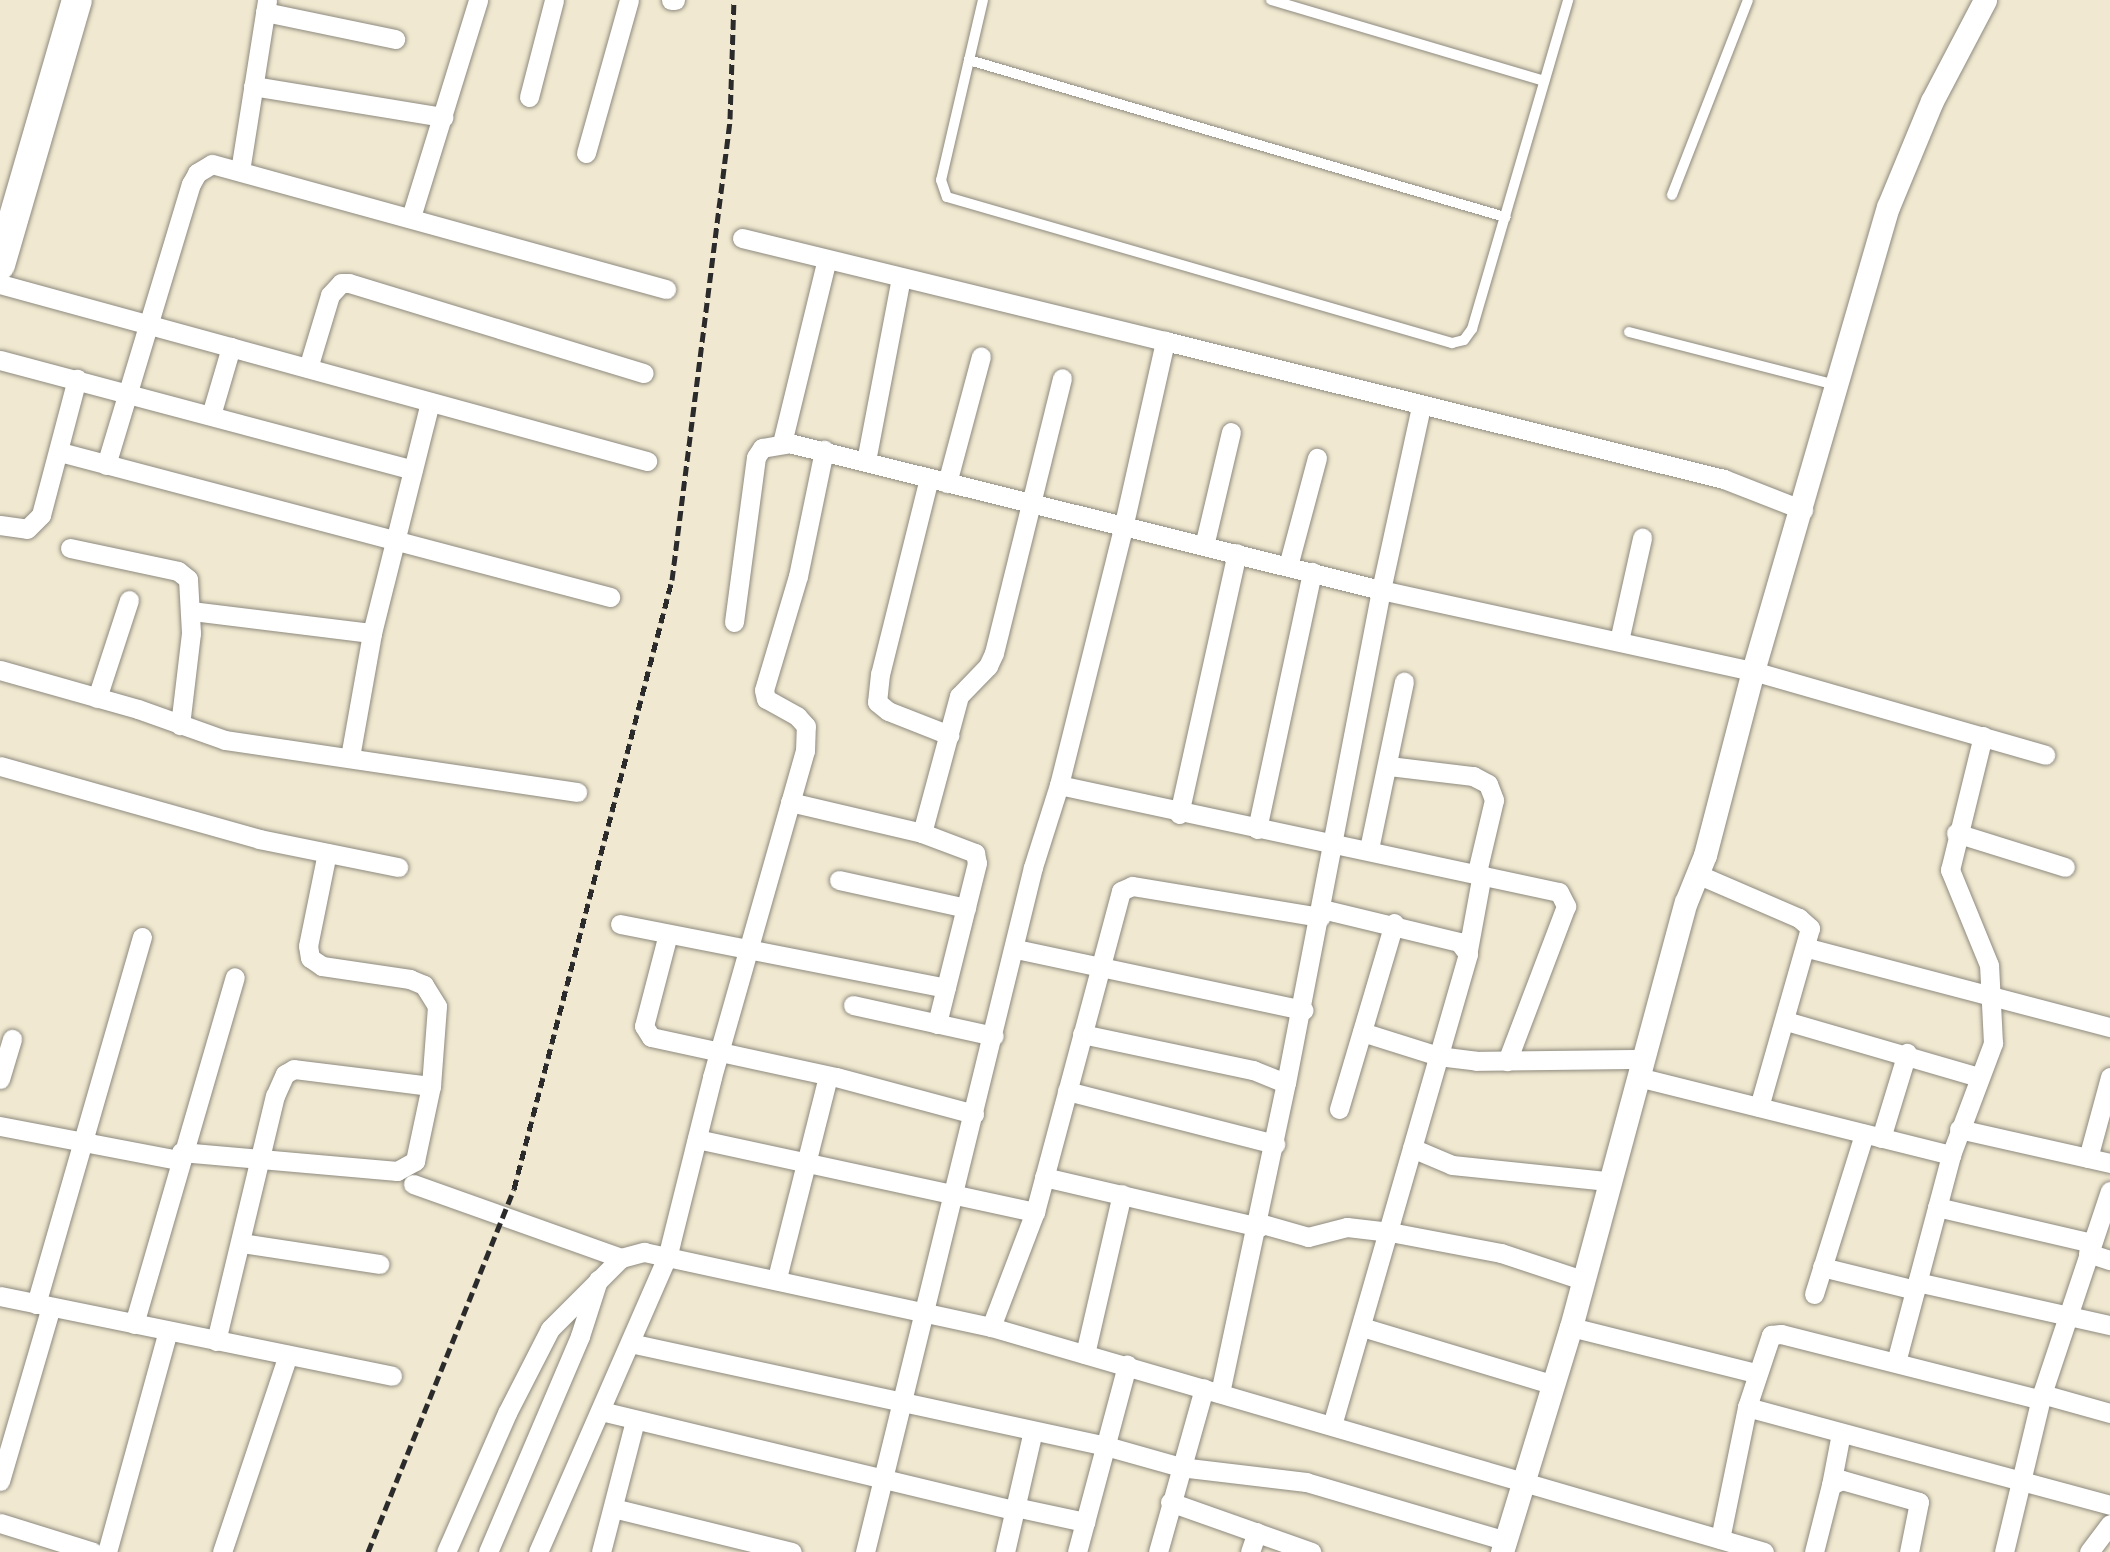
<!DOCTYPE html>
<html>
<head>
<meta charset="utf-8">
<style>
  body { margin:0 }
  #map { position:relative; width:2110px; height:1552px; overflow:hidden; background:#f0e8d0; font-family:"Indie Flower",sans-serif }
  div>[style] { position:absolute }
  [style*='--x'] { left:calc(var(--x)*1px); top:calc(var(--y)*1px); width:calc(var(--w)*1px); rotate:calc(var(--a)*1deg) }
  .roads { filter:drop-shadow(0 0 2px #8e8a7e) drop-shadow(0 0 2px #8e8a7e) }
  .service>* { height:10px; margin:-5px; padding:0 5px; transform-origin:5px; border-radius:5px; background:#fff }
  .minor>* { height:19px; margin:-9.5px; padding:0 9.5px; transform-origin:9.5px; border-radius:9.5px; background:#fff }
  .tertiary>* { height:23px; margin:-11.5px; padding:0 11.5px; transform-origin:11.5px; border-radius:11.5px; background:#fff }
  .primary>* { height:30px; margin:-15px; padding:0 15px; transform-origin:15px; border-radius:15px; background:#fff }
  .rail>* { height:5px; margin-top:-2.5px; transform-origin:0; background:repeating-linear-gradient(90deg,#2b2b2b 0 10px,transparent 0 15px) }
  span { translate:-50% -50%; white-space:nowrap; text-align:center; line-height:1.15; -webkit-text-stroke:7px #f7f3e8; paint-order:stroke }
</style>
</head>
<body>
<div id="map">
  <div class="roads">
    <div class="service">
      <i style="--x:983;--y:0;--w:185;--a:103.1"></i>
      <i style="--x:941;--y:180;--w:18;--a:71"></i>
      <i style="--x:947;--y:197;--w:526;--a:16.13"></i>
      <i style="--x:1452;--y:343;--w:12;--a:-14"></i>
      <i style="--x:1464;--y:340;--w:14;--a:-54"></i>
      <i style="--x:1472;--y:329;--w:343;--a:-73.7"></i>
      <i style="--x:1271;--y:0;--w:285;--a:16.5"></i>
      <i style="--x:969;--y:60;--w:559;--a:16.33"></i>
      <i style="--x:1672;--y:195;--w:209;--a:-68.7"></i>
      <i style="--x:1629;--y:332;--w:213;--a:14.4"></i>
    </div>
    <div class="minor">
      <i style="--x:671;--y:0;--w:4;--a:0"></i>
      <i style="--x:265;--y:12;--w:133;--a:11.7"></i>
      <i style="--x:253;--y:86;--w:193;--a:9.3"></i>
      <i style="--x:529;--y:97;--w:100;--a:-75.5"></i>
      <i style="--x:586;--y:153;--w:159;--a:-74.3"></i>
      <i style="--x:240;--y:171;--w:173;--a:-81"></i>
      <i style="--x:411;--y:217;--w:227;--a:-72.8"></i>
      <i style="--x:742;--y:238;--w:435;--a:13.7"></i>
      <i style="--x:0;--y:284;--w:671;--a:15.3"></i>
      <i style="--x:0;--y:360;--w:427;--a:14.9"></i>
      <i style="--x:308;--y:368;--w:76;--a:-73.2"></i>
      <i style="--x:330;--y:295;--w:16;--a:-47"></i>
      <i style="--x:341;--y:283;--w:8;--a:0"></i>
      <i style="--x:349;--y:283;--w:308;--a:17"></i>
      <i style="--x:211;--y:415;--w:71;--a:-73.6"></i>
      <i style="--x:782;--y:443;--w:189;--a:-76.3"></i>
      <i style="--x:60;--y:452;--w:569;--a:14.77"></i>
      <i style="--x:866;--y:461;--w:187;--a:-79.2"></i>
      <i style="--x:106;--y:465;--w:294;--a:-73.2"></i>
      <i style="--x:191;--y:184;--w:13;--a:-61"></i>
      <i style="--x:197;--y:173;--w:17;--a:-31"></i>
      <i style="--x:212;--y:164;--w:471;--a:15.4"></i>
      <i style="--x:929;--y:478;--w:202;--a:104"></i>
      <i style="--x:880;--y:674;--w:28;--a:96"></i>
      <i style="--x:877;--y:702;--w:14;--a:39"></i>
      <i style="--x:888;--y:711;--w:66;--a:21.5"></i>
      <i style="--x:947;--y:483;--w:131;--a:-75"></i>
      <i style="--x:0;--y:525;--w:27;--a:8"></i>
      <i style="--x:27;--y:529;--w:20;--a:-45"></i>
      <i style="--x:41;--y:515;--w:141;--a:-75.2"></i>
      <i style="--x:1204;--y:546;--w:117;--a:-76.7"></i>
      <i style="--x:70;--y:548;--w:110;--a:12"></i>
      <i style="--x:178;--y:571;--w:13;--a:39"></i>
      <i style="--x:188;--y:579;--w:54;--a:86.8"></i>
      <i style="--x:191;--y:633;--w:93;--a:96.8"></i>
      <i style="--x:1288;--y:566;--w:112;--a:-75"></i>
      <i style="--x:192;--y:611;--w:181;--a:7"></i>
      <i style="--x:734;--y:622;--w:166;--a:-82.4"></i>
      <i style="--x:756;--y:457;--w:11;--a:-56"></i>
      <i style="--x:762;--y:448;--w:27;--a:-10"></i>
      <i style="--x:789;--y:443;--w:610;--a:13.95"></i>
      <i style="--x:1381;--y:590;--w:381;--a:12.3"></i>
      <i style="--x:1753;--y:671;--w:304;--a:16"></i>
      <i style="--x:1619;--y:641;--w:106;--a:-77.4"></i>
      <i style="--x:0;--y:670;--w:143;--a:15.8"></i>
      <i style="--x:138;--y:709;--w:92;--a:19.6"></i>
      <i style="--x:225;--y:740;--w:356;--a:8.4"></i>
      <i style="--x:97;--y:698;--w:103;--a:-71.9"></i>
      <i style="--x:350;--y:757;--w:126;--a:-79.9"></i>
      <i style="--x:372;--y:633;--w:238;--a:-75.9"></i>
      <i style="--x:0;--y:766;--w:269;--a:15.7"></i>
      <i style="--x:259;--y:839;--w:142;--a:11.4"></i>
      <i style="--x:1389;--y:766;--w:85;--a:6.8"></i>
      <i style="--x:1473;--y:776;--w:17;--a:28"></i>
      <i style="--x:1488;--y:784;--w:17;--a:69"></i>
      <i style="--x:1494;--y:800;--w:74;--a:103.3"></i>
      <i style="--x:1059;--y:785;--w:511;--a:12.08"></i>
      <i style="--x:1559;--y:892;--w:16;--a:63"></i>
      <i style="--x:1566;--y:906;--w:166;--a:110.8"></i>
      <i style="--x:790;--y:802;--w:136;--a:13.2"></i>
      <i style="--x:922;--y:833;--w:57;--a:20.7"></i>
      <i style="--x:975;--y:853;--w:10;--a:79"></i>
      <i style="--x:977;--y:863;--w:166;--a:104"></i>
      <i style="--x:1179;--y:814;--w:267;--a:-77.5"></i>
      <i style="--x:1257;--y:829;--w:263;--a:-77.9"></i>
      <i style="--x:922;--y:833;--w:142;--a:-74.9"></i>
      <i style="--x:959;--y:696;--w:42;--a:-46"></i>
      <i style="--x:988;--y:666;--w:14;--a:-65"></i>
      <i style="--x:994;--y:653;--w:283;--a:-76.1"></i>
      <i style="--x:1956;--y:833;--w:114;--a:17.3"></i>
      <i style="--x:1369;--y:849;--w:171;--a:-78.2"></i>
      <i style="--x:1697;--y:874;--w:111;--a:23.3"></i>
      <i style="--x:1799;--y:918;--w:15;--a:42"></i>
      <i style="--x:1810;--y:928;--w:186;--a:105.9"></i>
      <i style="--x:839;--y:880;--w:130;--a:12.4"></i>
      <i style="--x:1322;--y:909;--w:141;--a:13.5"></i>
      <i style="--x:1459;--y:942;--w:15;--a:53"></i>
      <i style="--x:1468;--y:954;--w:490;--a:106.1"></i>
      <i style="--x:620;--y:924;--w:332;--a:11.1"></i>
      <i style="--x:668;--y:934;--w:95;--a:104.6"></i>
      <i style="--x:644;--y:1026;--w:13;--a:58"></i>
      <i style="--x:651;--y:1037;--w:189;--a:12.2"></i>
      <i style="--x:836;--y:1077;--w:143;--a:15"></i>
      <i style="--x:1808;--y:948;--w:312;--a:14.7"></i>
      <i style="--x:1016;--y:949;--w:294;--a:12"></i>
      <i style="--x:1468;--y:950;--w:77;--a:-79.6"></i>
      <i style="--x:853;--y:1005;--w:144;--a:12.4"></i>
      <i style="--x:1786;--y:1021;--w:201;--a:16.2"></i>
      <i style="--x:1362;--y:1032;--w:80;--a:17.5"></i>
      <i style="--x:1438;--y:1056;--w:38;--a:7"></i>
      <i style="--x:1476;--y:1061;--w:167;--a:-0.7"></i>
      <i style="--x:1082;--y:1034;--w:175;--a:11.9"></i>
      <i style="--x:1253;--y:1070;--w:35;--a:22"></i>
      <i style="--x:1286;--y:1083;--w:502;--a:-79.09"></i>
      <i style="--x:1381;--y:590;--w:187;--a:-77.7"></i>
      <i style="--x:1638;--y:1077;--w:323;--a:14"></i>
      <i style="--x:0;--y:1079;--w:42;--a:-73.3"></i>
      <i style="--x:1067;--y:1091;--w:215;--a:14.3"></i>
      <i style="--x:1339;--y:1109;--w:194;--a:-73.5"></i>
      <i style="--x:0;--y:1126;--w:182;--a:10.8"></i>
      <i style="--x:1959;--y:1129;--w:155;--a:12.7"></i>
      <i style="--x:1881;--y:1138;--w:89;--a:-73"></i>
      <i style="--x:697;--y:1139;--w:346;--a:12.2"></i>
      <i style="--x:1035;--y:1212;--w:332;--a:-75"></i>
      <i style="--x:1121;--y:891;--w:12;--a:-24"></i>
      <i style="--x:1132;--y:886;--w:191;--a:9.4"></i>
      <i style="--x:1412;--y:1148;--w:43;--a:23"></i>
      <i style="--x:1452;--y:1165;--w:157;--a:5.9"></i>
      <i style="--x:181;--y:1152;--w:217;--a:5"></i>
      <i style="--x:397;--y:1171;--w:21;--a:-29"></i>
      <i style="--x:415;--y:1161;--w:77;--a:-78"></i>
      <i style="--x:431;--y:1086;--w:80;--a:-85.7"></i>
      <i style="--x:437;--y:1006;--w:25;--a:-122"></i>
      <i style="--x:424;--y:985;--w:15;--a:-157"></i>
      <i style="--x:410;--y:979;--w:89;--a:-171.6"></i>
      <i style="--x:322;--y:966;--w:14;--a:-146"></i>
      <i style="--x:310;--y:958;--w:12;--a:-99"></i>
      <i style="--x:308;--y:946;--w:95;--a:-78.5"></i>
      <i style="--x:2088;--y:1158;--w:84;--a:-74.8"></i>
      <i style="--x:1044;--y:1177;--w:221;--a:13.1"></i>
      <i style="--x:413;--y:1184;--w:221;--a:19.6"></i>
      <i style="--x:1937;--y:1207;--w:159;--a:13.1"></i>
      <i style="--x:1259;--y:1223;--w:51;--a:15.9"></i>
      <i style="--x:1308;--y:1237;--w:40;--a:-14.4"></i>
      <i style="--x:1347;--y:1227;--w:43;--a:6.6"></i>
      <i style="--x:1390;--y:1232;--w:113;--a:10.7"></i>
      <i style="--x:1501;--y:1253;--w:85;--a:18.4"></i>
      <i style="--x:242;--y:1243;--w:139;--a:8.7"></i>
      <i style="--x:2088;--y:1253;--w:23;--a:18"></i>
      <i style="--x:1822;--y:1267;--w:96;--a:13.9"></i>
      <i style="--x:777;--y:1278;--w:208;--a:-75.8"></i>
      <i style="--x:1917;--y:1282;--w:198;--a:12.6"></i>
      <i style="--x:1814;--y:1294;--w:168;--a:-72.6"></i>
      <i style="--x:0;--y:1296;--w:400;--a:11.5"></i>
      <i style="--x:36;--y:1304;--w:382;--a:-73.9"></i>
      <i style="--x:134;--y:1324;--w:361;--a:-73.8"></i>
      <i style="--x:991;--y:1327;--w:123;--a:-69.1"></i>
      <i style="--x:1362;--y:1327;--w:197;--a:16.8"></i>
      <i style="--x:1571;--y:1327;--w:191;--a:14"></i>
      <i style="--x:216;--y:1341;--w:252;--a:-76.5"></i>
      <i style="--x:275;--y:1096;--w:24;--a:-66"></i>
      <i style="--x:285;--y:1074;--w:10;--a:-29"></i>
      <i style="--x:294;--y:1069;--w:138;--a:7.1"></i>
      <i style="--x:630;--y:1343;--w:487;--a:12.2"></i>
      <i style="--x:1106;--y:1446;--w:77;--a:15.8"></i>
      <i style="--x:1180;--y:1467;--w:127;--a:6.8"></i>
      <i style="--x:1306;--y:1482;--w:209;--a:16.4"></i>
      <i style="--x:1085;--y:1354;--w:164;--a:-77"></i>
      <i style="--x:1896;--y:1362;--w:214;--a:-75.1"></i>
      <i style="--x:1951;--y:1155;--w:120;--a:-69.4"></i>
      <i style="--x:1993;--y:1043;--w:78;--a:-92.9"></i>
      <i style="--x:1989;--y:965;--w:103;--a:-112.3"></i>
      <i style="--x:1950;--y:870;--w:138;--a:-76.2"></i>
      <i style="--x:1220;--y:1393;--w:317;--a:-78"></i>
      <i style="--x:2042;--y:1394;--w:71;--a:15.6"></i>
      <i style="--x:1747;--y:1407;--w:376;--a:15.1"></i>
      <i style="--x:601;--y:1411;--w:425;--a:13.5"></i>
      <i style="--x:0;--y:1481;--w:181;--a:-73.7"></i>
      <i style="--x:1831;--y:1485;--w:53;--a:-79.1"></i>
      <i style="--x:1170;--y:1502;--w:150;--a:19.5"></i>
      <i style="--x:1015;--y:1507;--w:72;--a:12.1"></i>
      <i style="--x:613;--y:1508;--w:184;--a:13.8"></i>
      <i style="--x:0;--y:1523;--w:97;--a:17.3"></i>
      <i style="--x:1720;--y:1539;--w:135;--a:-78.4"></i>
      <i style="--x:1747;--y:1407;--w:76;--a:-71.6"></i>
      <i style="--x:1771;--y:1335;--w:10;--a:-6"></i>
      <i style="--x:1781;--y:1334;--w:268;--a:14.2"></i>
      <i style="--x:107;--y:1552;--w:229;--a:-74.6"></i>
      <i style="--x:222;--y:1552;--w:208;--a:-71.5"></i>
      <i style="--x:446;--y:1552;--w:152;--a:-66.3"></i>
      <i style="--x:507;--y:1413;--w:94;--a:-62.9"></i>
      <i style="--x:550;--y:1329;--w:100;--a:-45"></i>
      <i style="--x:621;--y:1258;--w:24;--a:-15"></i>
      <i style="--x:644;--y:1252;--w:355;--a:12.2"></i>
      <i style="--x:991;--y:1327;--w:805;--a:16.23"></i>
      <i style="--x:488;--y:1552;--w:235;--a:-66.9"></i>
      <i style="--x:580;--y:1336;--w:59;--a:-72.2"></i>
      <i style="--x:538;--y:1552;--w:325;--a:-66.4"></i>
      <i style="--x:668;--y:1254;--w:182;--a:-76"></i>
      <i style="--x:712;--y:1077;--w:339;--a:-74.1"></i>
      <i style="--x:805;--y:751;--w:25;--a:-88"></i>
      <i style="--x:806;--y:726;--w:13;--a:-132"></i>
      <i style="--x:797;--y:716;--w:35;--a:-151"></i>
      <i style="--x:766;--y:699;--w:9;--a:-103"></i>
      <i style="--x:764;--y:690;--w:119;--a:-73.4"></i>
      <i style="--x:798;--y:576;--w:129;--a:-78.3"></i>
      <i style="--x:601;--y:1552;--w:135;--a:-75.5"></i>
      <i style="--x:865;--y:1552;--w:705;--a:-76.22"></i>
      <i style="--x:1033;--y:867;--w:86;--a:-72.4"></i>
      <i style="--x:1059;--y:785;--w:265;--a:-76"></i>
      <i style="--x:1123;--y:528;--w:192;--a:-77.3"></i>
      <i style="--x:1165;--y:341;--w:576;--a:13.87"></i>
      <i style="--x:1724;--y:479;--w:85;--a:21.4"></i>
      <i style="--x:1005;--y:1552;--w:124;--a:-77"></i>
      <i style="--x:1077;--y:1552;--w:194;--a:-75"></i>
      <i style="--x:1158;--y:1552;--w:170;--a:-74.3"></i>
      <i style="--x:1250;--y:1552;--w:21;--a:-71"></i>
      <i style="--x:1814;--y:1552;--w:69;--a:-75.8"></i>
      <i style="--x:1831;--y:1485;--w:12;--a:-24"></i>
      <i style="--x:1842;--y:1480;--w:80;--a:15.9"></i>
      <i style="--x:1919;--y:1502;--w:51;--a:101.3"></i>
      <i style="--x:2004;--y:1552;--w:163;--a:-76.5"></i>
      <i style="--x:2042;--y:1394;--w:214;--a:-71.5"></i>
      <i style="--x:2089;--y:1552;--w:35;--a:-53"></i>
    </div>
    <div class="tertiary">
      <i style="--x:1502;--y:1552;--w:235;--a:-73"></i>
      <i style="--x:1571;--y:1327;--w:440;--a:-74.9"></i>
      <i style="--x:1686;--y:902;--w:51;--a:-68"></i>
      <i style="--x:1705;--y:855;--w:190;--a:-75.4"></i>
      <i style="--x:1753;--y:671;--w:483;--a:-73.8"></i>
      <i style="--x:1888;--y:207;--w:115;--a:-67.5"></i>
      <i style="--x:1932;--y:101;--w:114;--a:-62.3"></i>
    </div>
    <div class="primary">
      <i style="--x:0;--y:265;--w:276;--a:-73.8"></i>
    </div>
  </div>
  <div class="rail">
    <i style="--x:368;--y:1552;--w:391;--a:-68.1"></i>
    <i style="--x:514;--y:1189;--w:629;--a:-75.46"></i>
    <i style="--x:672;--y:580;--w:465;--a:-82.8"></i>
    <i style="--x:730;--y:119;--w:119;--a:-88.1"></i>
  </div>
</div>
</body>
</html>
